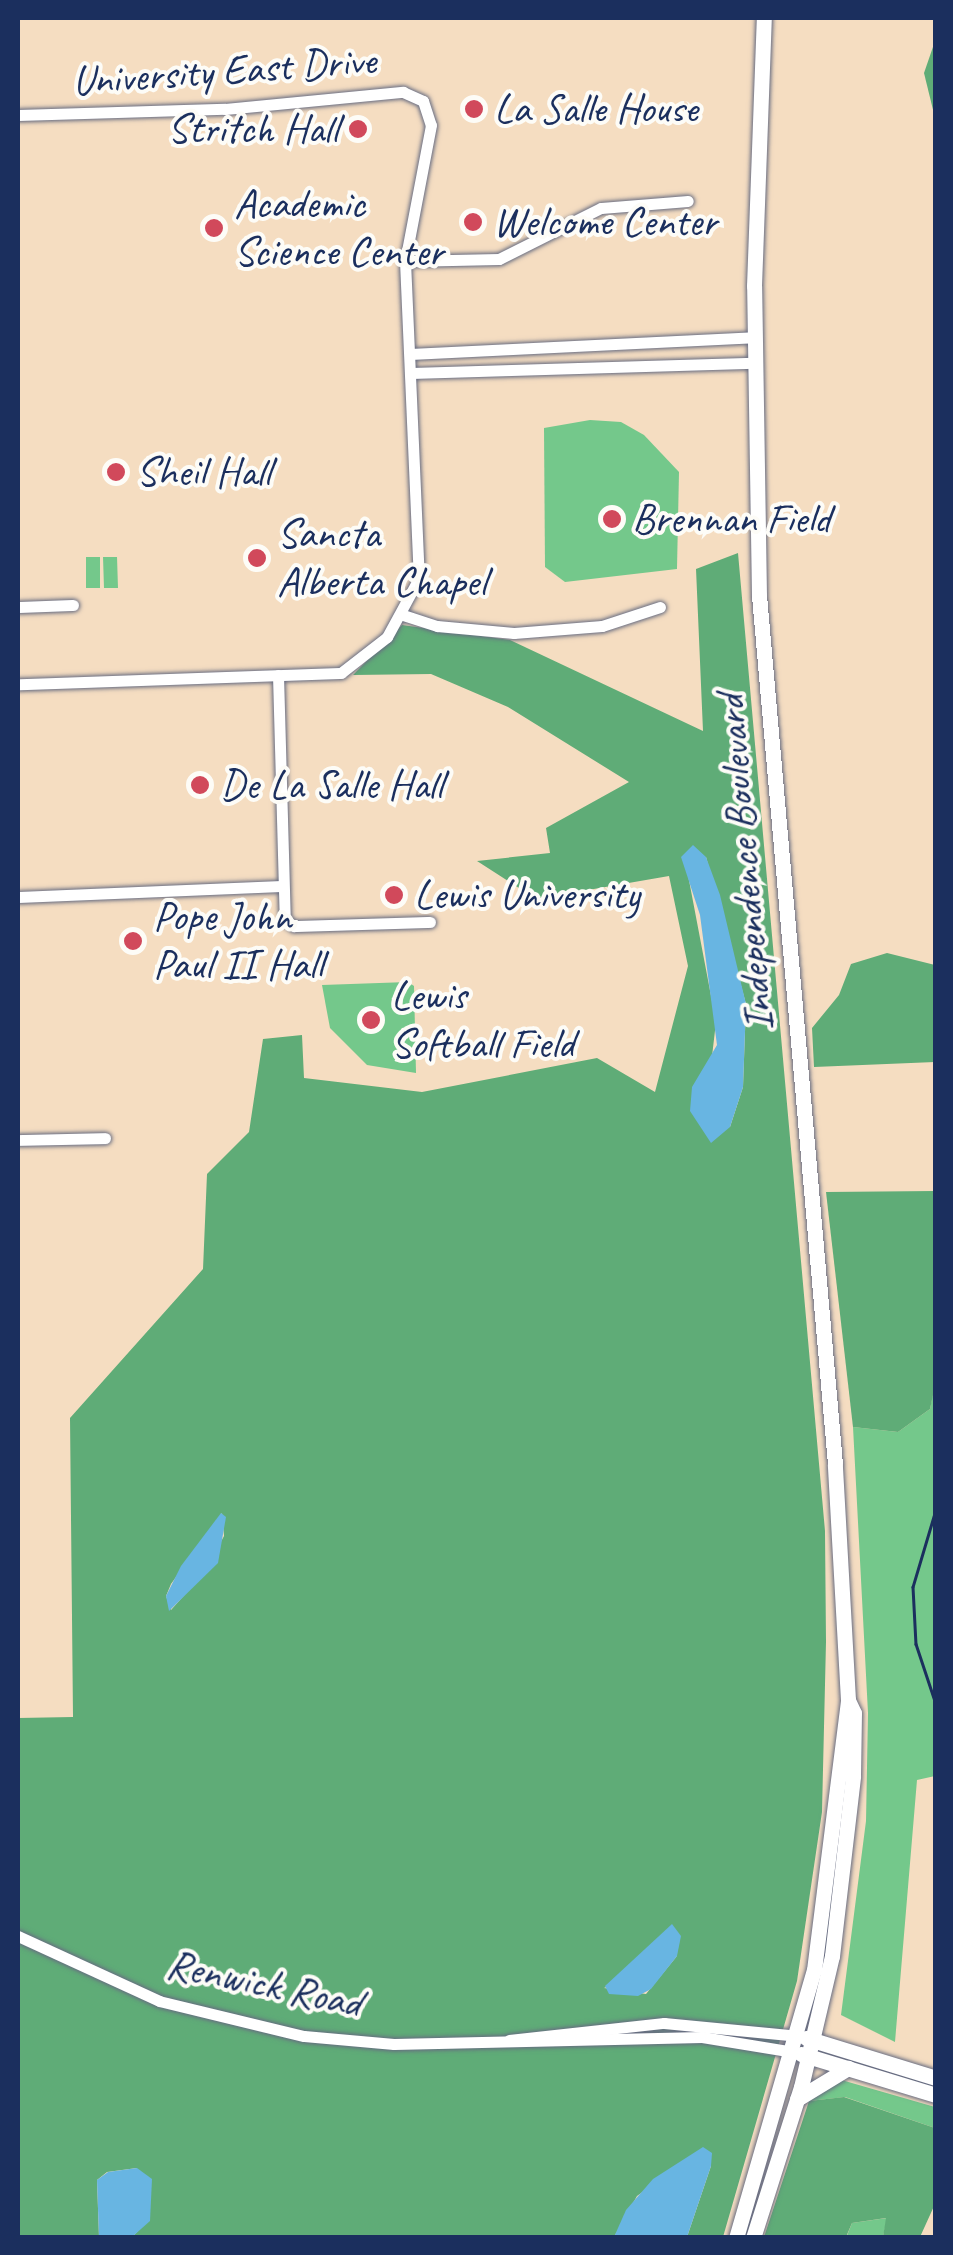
<!DOCTYPE html>
<html>
<head>
<meta charset="utf-8">
<style>
  body { margin:0 }
  #map { position:relative; width:953px; height:2255px; overflow:hidden; background:#f5ddc1; font-family:Caveat,sans-serif }
  div>[style] { position:absolute }
  [style*='--x'] { left:calc(var(--x)*1px); top:calc(var(--y)*1px); width:calc(var(--w)*1px); rotate:calc(var(--a)*1deg) }
  .green>* { inset:0; background:#74c88b }
  .forest>* { inset:0; background:#5fac77 }
  .water>* { inset:0; background:#68b5e2 }
  .roads { filter:drop-shadow(0 0 2px #676c81) drop-shadow(0 0 2px #676c81) }
  .minor>* { height:11px; margin:-5.5px; padding:0 5.5px; transform-origin:5.5px; border-radius:5.5px; background:#fff }
  .major>* { height:15px; margin:-7.5px; padding:0 7.5px; transform-origin:7.5px; border-radius:7.5px; background:#fff }
  .rail>* { height:2.5px; margin:-1.25px; padding:0 1.25px; transform-origin:1.25px; border-radius:1.25px; background:#1b2f5e }
  .dots>* { width:28px; height:28px; translate:-50% -50%; box-sizing:border-box; border:5px solid #fdfcf7; border-radius:50% }
  span { translate:-50% -50%; white-space:nowrap; text-align:center; line-height:1.15; -webkit-text-stroke:8px #fdfcf7; paint-order:stroke }
  .street-label { font-size:42px; color:#1b2f5e }
  .poi-label { font-size:42px; color:#1b2f5e }
  .left { translate:0 -50%; text-align:left }
  .right { translate:-100% -50%; text-align:right }
  .frame { position:absolute; inset:0; border:20px solid #1b2f5e; pointer-events:none }
</style>
</head>
<body>
<div id="map">
  <div class="green">
    <i style="clip-path:polygon(590px 420px,621px 422px,644px 435px,679px 472px,677px 569px,565px 582px,545px 567px,544px 428px)"></i>
    <i style="clip-path:polygon(86px 557px,100px 557px,100px 588px,86px 588px)"></i>
    <i style="clip-path:polygon(103px 557px,117px 557px,118px 588px,104px 588px)"></i>
    <i style="clip-path:polygon(408px 982px,414px 986px,416px 1073px,367px 1065px,330px 1028px,322px 985px)"></i>
    <i style="clip-path:polygon(935px 1381px,935px 1776px,917px 1780px,895px 2042px,841px 2015px,866px 1821px,868px 1713px,853px 1427px,898px 1432px,930px 1409px)"></i>
    <i style="clip-path:polygon(838px 2079px,935px 2107px,935px 2128px,845px 2097px,809px 2101px,817px 2085px)"></i>
    <i style="clip-path:polygon(887px 2218px,883px 2237px,846px 2238px,852px 2223px)"></i>
  </div>
  <div class="forest">
    <i style="clip-path:polygon(935px 41px,935px 118px,924px 73px)"></i>
    <i style="clip-path:polygon(evenodd,738px 553px,825px 1531px,826px 1642px,822px 1812px,797px 1981px,723px 2237px,687px 2237px,711px 2166px,680px 2165px,637px 2196px,614px 2237px,132px 2237px,138px 2231px,137px 2168px,107px 2172px,97px 2180px,99px 2237px,18px 2237px,18px 1718px,73px 1717px,70px 1418px,203px 1269px,207px 1174px,249px 1132px,263px 1039px,302px 1035px,304px 1078px,422px 1092px,597px 1058px,655px 1092px,688px 966px,669px 876px,536px 899px,477px 861px,550px 853px,546px 828px,629px 782px,508px 707px,431px 674px,353px 675px,402px 625px,510px 640px,703px 731px,696px 569px,738px 553px,706px 857px,746px 1004px,743px 1087px,730px 1127px,711px 1065px,716px 1022px,688px 875px,706px 857px,738px 553px,222px 1513px,224px 1536px,205px 1572px,171px 1610px,166px 1596px,171px 1584px,222px 1513px,738px 553px,677px 1956px,646px 1994px,604px 1988px,677px 1956px)"></i>
    <i style="clip-path:polygon(887px 953px,935px 965px,935px 1062px,814px 1067px,812px 1028px,839px 995px,851px 964px)"></i>
    <i style="clip-path:polygon(935px 1191px,936px 1381px,930px 1409px,898px 1432px,853px 1427px,826px 1192px)"></i>
    <i style="clip-path:polygon(844px 2097px,935px 2128px,935px 2204px,920px 2237px,883px 2237px,886px 2218px,852px 2223px,846px 2237px,764px 2237px,809px 2101px)"></i>
  </div>
  <div class="water">
    <i style="clip-path:polygon(693px 845px,706px 857px,720px 895px,746px 1004px,743px 1087px,730px 1127px,711px 1143px,690px 1111px,692px 1087px,717px 1045px,700px 915px,681px 857px)"></i>
    <i style="clip-path:polygon(221px 1513px,226px 1517px,218px 1563px,169px 1611px,166px 1596px,181px 1566px)"></i>
    <i style="clip-path:polygon(672px 1924px,681px 1936px,677px 1956px,651px 1989px,638px 1996px,609px 1994px,605px 1986px)"></i>
    <i style="clip-path:polygon(703px 2147px,712px 2153px,711px 2166px,687px 2237px,614px 2237px,626px 2210px,653px 2179px)"></i>
    <i style="clip-path:polygon(137px 2168px,152px 2179px,150px 2221px,132px 2237px,99px 2237px,97px 2180px,108px 2172px)"></i>
  </div>
  <div class="roads">
    <div class="minor">
      <i style="--x:18;--y:115;--w:207;--a:-1.7"></i>
      <i style="--x:225;--y:109;--w:179;--a:-5.5"></i>
      <i style="--x:403;--y:92;--w:22;--a:24"></i>
      <i style="--x:423;--y:101;--w:25;--a:72"></i>
      <i style="--x:431;--y:125;--w:138;--a:100.8"></i>
      <i style="--x:405;--y:261;--w:317;--a:87.5"></i>
      <i style="--x:419;--y:578;--w:67;--a:118.5"></i>
      <i style="--x:387;--y:637;--w:58;--a:142"></i>
      <i style="--x:341;--y:673;--w:323;--a:178"></i>
      <i style="--x:405;--y:261;--w:94;--a:-1.2"></i>
      <i style="--x:499;--y:259;--w:114;--a:-26.6"></i>
      <i style="--x:601;--y:208;--w:87;--a:-4.6"></i>
      <i style="--x:410;--y:354;--w:344;--a:-2.8"></i>
      <i style="--x:411;--y:373;--w:343;--a:-1.7"></i>
      <i style="--x:18;--y:607;--w:55;--a:-2.1"></i>
      <i style="--x:403;--y:615;--w:36;--a:18"></i>
      <i style="--x:437;--y:626;--w:77;--a:5.2"></i>
      <i style="--x:514;--y:633;--w:88;--a:-4.5"></i>
      <i style="--x:602;--y:626;--w:61;--a:-18.1"></i>
      <i style="--x:278;--y:675;--w:245;--a:88.4"></i>
      <i style="--x:285;--y:920;--w:11;--a:34"></i>
      <i style="--x:294;--y:926;--w:136;--a:-1.7"></i>
      <i style="--x:18;--y:897;--w:264;--a:-2.4"></i>
      <i style="--x:18;--y:1140;--w:87;--a:-1.3"></i>
      <i style="--x:18;--y:1936;--w:155;--a:24.7"></i>
      <i style="--x:159;--y:2001;--w:149;--a:13.6"></i>
      <i style="--x:304;--y:2036;--w:90;--a:5.1"></i>
      <i style="--x:394;--y:2044;--w:308;--a:-1.3"></i>
      <i style="--x:702;--y:2037;--w:93;--a:9.3"></i>
      <i style="--x:509;--y:2040;--w:156;--a:-6.3"></i>
      <i style="--x:664;--y:2023;--w:136;--a:5.5"></i>
    </div>
    <div class="major">
      <i style="--x:806;--y:2038;--w:136;--a:17.1"></i>
      <i style="--x:801;--y:2054;--w:141;--a:16.9"></i>
      <i style="--x:797;--y:2099;--w:60;--a:-31.3"></i>
      <i style="--x:736;--y:2238;--w:279;--a:-73.8"></i>
      <i style="--x:814;--y:1970;--w:272;--a:-82.8"></i>
      <i style="--x:848;--y:1700;--w:236;--a:-93.2"></i>
      <i style="--x:835;--y:1464;--w:871;--a:-95"></i>
      <i style="--x:759;--y:596;--w:310;--a:-90.9"></i>
      <i style="--x:754;--y:286;--w:268;--a:-87.9"></i>
      <i style="--x:753;--y:2238;--w:158;--a:-72.4"></i>
      <i style="--x:801;--y:2087;--w:135;--a:-76.7"></i>
      <i style="--x:832;--y:1956;--w:181;--a:-83.3"></i>
      <i style="--x:853;--y:1776;--w:63;--a:-89.1"></i>
      <i style="--x:854;--y:1713;--w:14;--a:-115"></i>
    </div>
  </div>
  <div class="rail">
    <i style="--x:936;--y:1510;--w:80;--a:106.6"></i>
    <i style="--x:913;--y:1587;--w:57;--a:87"></i>
    <i style="--x:916;--y:1644;--w:63;--a:71.6"></i>
  </div>
  <div class="dots">
    <i style="left:474px;top:109px;background:#d1495b"></i>
    <i style="left:358px;top:129px;background:#d1495b"></i>
    <i style="left:473px;top:222px;background:#d1495b"></i>
    <i style="left:214px;top:228px;background:#d1495b"></i>
    <i style="left:116px;top:472px;background:#d1495b"></i>
    <i style="left:612px;top:519px;background:#d1495b"></i>
    <i style="left:257px;top:558px;background:#d1495b"></i>
    <i style="left:200px;top:785px;background:#d1495b"></i>
    <i style="left:394px;top:895px;background:#d1495b"></i>
    <i style="left:133px;top:941px;background:#d1495b"></i>
    <i style="left:371px;top:1020px;background:#d1495b"></i>
  </div>
  <div class="street-label">
    <span style="left:224px;top:71px;rotate:-4deg">University East Drive</span>
    <span style="left:745px;top:863px;rotate:-95deg">Independence Boulevard</span>
    <span style="left:264px;top:1984px;rotate:12deg">Renwick Road</span>
  </div>
  <div class="poi-label">
    <span class="left" style="left:494px;top:109px">La Salle House</span>
    <span class="right" style="left:338px;top:129px">Stritch Hall</span>
    <span class="left" style="left:234px;top:228px">Academic<br>Science Center</span>
    <span class="left" style="left:493px;top:222px">Welcome Center</span>
    <span class="left" style="left:136px;top:472px">Sheil Hall</span>
    <span class="left" style="left:632px;top:519px">Brennan Field</span>
    <span class="left" style="left:277px;top:558px">Sancta<br>Alberta Chapel</span>
    <span class="left" style="left:220px;top:785px">De La Salle Hall</span>
    <span class="left" style="left:414px;top:895px">Lewis University</span>
    <span class="left" style="left:153px;top:941px">Pope John<br>Paul II Hall</span>
    <span class="left" style="left:391px;top:1020px">Lewis<br>Softball Field</span>
  </div>
  <div class="frame"></div>
</div>
</body>
</html>
